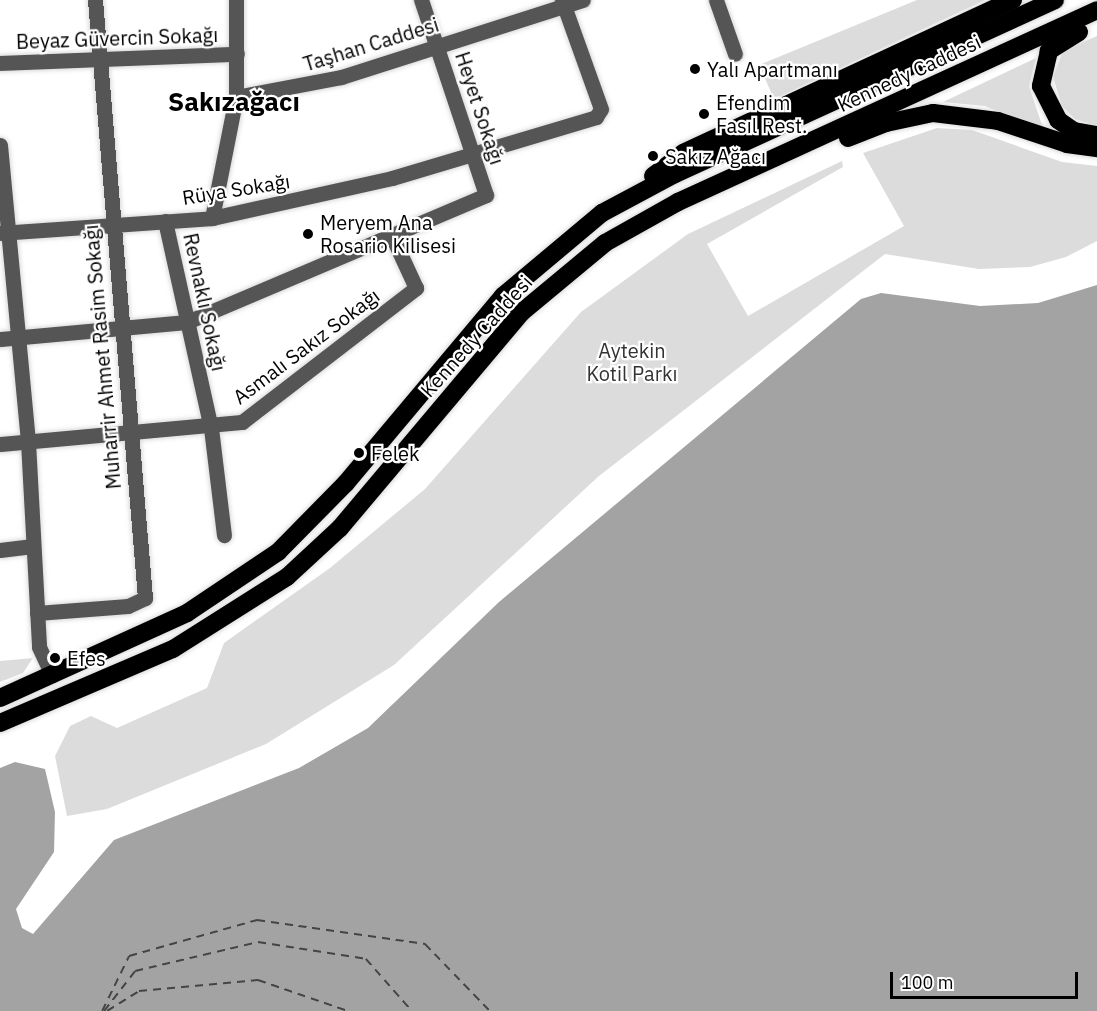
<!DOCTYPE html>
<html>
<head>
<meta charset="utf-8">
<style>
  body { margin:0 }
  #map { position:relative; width:1097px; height:1011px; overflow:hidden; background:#fff; font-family:"IBM Plex Sans",sans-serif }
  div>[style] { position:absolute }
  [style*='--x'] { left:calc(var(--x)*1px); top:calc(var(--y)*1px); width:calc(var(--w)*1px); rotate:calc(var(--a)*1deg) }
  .green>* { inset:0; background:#dcdcdc }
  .water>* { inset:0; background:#a3a3a3 }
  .ferry>* { height:1.5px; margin-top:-0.75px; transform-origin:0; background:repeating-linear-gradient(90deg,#444 0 8px,transparent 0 14px) }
  .roads { filter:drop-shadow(0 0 2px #dbdbdb) drop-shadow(0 0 2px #dbdbdb) }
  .minor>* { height:15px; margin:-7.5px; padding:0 7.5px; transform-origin:7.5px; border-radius:7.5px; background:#555 }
  .highway>* { height:18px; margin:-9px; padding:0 9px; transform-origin:9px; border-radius:9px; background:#000 }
  .dots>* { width:16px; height:16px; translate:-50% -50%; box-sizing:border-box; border:3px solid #fff; border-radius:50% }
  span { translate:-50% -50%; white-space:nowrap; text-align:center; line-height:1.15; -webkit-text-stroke:4.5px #fff; paint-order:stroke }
  .street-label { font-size:20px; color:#000 }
  .poi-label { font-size:20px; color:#000 }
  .left { translate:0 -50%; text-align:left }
  .park-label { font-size:20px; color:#333 }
  .district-label { font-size:26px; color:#000; font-weight:700 }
  .scale { position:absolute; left:890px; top:972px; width:188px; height:27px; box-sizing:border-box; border:3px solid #000; border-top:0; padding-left:8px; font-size:18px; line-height:21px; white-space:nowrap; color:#000; -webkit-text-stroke:4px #fff; paint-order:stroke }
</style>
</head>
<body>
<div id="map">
  <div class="green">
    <i style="clip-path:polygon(917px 0,985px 0,774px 99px,759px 65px)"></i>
    <i style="clip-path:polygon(1097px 36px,1097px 126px,1075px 119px,1062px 106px,1053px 77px,1063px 51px)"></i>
    <i style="clip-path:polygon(1036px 58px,1029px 86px,1044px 131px,985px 106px,943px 102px)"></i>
    <i style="clip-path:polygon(937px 128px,972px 130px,1062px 162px,1097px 166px,1097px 241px,1066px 257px,1030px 267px,979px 269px,885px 254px,599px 476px,394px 665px,266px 744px,107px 809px,67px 816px,55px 756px,70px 726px,91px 716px,117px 728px,207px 688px,224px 643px,330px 568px,425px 489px,581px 312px,688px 234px,842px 161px,843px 167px,707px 244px,748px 316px,904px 226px,863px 153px)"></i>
    <i style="clip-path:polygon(33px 658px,23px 673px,0 682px,0 661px)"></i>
  </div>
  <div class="water">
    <i style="clip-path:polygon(1097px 285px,1097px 1011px,0 1011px,0 768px,15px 762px,45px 769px,55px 812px,54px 852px,16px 909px,22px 928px,33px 934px,114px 840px,299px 768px,368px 728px,499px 602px,861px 299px,881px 293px,980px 306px,1038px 303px)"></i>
  </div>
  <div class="ferry">
    <i style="--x:102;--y:1011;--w:61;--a:-63.9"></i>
    <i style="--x:129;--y:956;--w:133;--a:-15.7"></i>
    <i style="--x:257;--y:920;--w:170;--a:8.1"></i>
    <i style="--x:425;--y:944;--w:93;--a:45.9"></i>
    <i style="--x:104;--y:1011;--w:51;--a:-52.2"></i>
    <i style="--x:135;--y:971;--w:126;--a:-13.3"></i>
    <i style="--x:258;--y:942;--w:109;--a:8.9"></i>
    <i style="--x:366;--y:959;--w:69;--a:48.5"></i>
    <i style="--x:107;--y:1011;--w:38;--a:-32"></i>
    <i style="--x:139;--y:991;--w:120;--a:-5.3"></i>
    <i style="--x:258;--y:980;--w:95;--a:19"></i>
  </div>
  <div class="roads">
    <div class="minor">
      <i style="--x:716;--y:0;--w:57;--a:70.6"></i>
      <i style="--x:0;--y:63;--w:237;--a:-2.2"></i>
      <i style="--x:236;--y:97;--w:107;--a:-10.8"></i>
      <i style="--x:341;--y:77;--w:254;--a:-17.7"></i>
      <i style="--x:0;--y:145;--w:298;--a:84.6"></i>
      <i style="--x:28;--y:442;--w:205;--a:86.9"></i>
      <i style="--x:39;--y:647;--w:31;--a:65"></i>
      <i style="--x:212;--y:218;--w:123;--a:-78.8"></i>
      <i style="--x:236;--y:97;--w:97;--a:-90"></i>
      <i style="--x:165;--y:221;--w:212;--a:77.5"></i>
      <i style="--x:211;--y:428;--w:108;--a:83.1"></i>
      <i style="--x:0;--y:233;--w:213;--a:-4"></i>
      <i style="--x:212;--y:218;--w:184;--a:-12.5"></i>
      <i style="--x:392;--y:178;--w:213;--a:-16.6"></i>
      <i style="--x:596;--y:117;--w:9;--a:-58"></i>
      <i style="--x:601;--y:109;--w:116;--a:-109.7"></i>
      <i style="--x:0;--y:339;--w:188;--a:-5.2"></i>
      <i style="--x:187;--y:322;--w:325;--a:-23"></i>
      <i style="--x:486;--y:195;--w:206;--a:-108.4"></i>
      <i style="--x:0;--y:444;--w:243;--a:-5.2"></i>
      <i style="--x:242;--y:422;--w:220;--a:-37.6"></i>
      <i style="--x:416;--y:288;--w:57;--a:-114.8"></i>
      <i style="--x:0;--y:550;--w:33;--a:-7"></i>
      <i style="--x:37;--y:613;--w:91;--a:-4.4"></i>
      <i style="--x:128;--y:606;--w:19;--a:-25"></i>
      <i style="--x:145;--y:598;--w:600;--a:-94.78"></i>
    </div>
    <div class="highway">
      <i style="--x:1079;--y:32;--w:36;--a:148"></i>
      <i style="--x:1049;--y:51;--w:36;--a:103"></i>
      <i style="--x:1041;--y:86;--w:38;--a:63"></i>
      <i style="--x:1058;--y:120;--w:19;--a:35"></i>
      <i style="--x:1074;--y:131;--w:23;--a:10"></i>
      <i style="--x:848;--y:138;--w:41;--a:-21.5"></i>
      <i style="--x:886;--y:123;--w:48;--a:-12"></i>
      <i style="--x:933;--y:113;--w:65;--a:7"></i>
      <i style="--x:998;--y:121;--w:73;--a:18.4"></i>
      <i style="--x:1067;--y:144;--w:30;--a:8"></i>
      <i style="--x:653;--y:176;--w:38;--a:-37"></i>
      <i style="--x:683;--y:153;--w:364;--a:-24.9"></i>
      <i style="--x:0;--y:698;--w:205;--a:-24.4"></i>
      <i style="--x:187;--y:613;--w:110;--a:-33.8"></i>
      <i style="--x:278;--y:552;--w:97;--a:-45.4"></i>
      <i style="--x:346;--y:483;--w:244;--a:-50"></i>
      <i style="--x:503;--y:296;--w:129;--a:-40"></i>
      <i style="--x:602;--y:213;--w:83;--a:-28.1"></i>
      <i style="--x:675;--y:174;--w:418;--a:-24.6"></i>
      <i style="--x:0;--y:723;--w:188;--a:-23.2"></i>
      <i style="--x:173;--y:649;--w:135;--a:-32.3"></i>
      <i style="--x:287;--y:577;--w:72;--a:-42.8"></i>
      <i style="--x:340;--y:528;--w:282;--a:-49.9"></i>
      <i style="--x:522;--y:312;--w:108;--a:-39.7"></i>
      <i style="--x:605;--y:243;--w:84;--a:-29.3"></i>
      <i style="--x:678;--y:202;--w:461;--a:-24.6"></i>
    </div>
  </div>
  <div class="dots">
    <i style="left:695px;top:69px;background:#000"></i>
    <i style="left:704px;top:114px;background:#000"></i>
    <i style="left:653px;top:156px;background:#000"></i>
    <i style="left:308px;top:234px;background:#000"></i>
    <i style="left:359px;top:453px;background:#000"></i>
    <i style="left:55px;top:658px;background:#000"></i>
  </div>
  <div class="street-label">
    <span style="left:117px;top:38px;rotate:-2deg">Beyaz Güvercin Sokağı</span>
    <span style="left:371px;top:44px;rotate:-17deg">Taşhan Caddesi</span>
    <span style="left:909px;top:73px;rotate:-25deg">Kennedy Caddesi</span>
    <span style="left:480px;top:108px;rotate:72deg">Heyet Sokağı</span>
    <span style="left:236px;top:189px;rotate:-9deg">Rüya Sokağı</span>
    <span style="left:205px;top:302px;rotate:78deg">Revnaklı Sokağı</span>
    <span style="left:476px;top:336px;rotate:-48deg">Kennedy Caddesi</span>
    <span style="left:306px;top:346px;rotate:-37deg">Asmalı Sakız Sokağı</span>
    <span style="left:102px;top:357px;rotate:-95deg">Muharrir Ahmet Rasim Sokağı</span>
  </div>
  <div class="poi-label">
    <span class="left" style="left:707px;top:69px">Yalı Apartmanı</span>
    <span class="left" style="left:716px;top:114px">Efendim<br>Fasıl Rest.</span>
    <span class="left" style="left:665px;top:156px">Sakız Ağacı</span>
    <span class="left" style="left:320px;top:234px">Meryem Ana<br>Rosario Kilisesi</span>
    <span class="left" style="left:371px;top:453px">Felek</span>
    <span class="left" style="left:67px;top:658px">Efes</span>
  </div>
  <div class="park-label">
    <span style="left:632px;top:362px">Aytekin<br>Kotil Parkı</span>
  </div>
  <div class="district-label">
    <span style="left:234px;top:102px">Sakızağacı</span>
  </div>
  <div class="scale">100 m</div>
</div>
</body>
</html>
